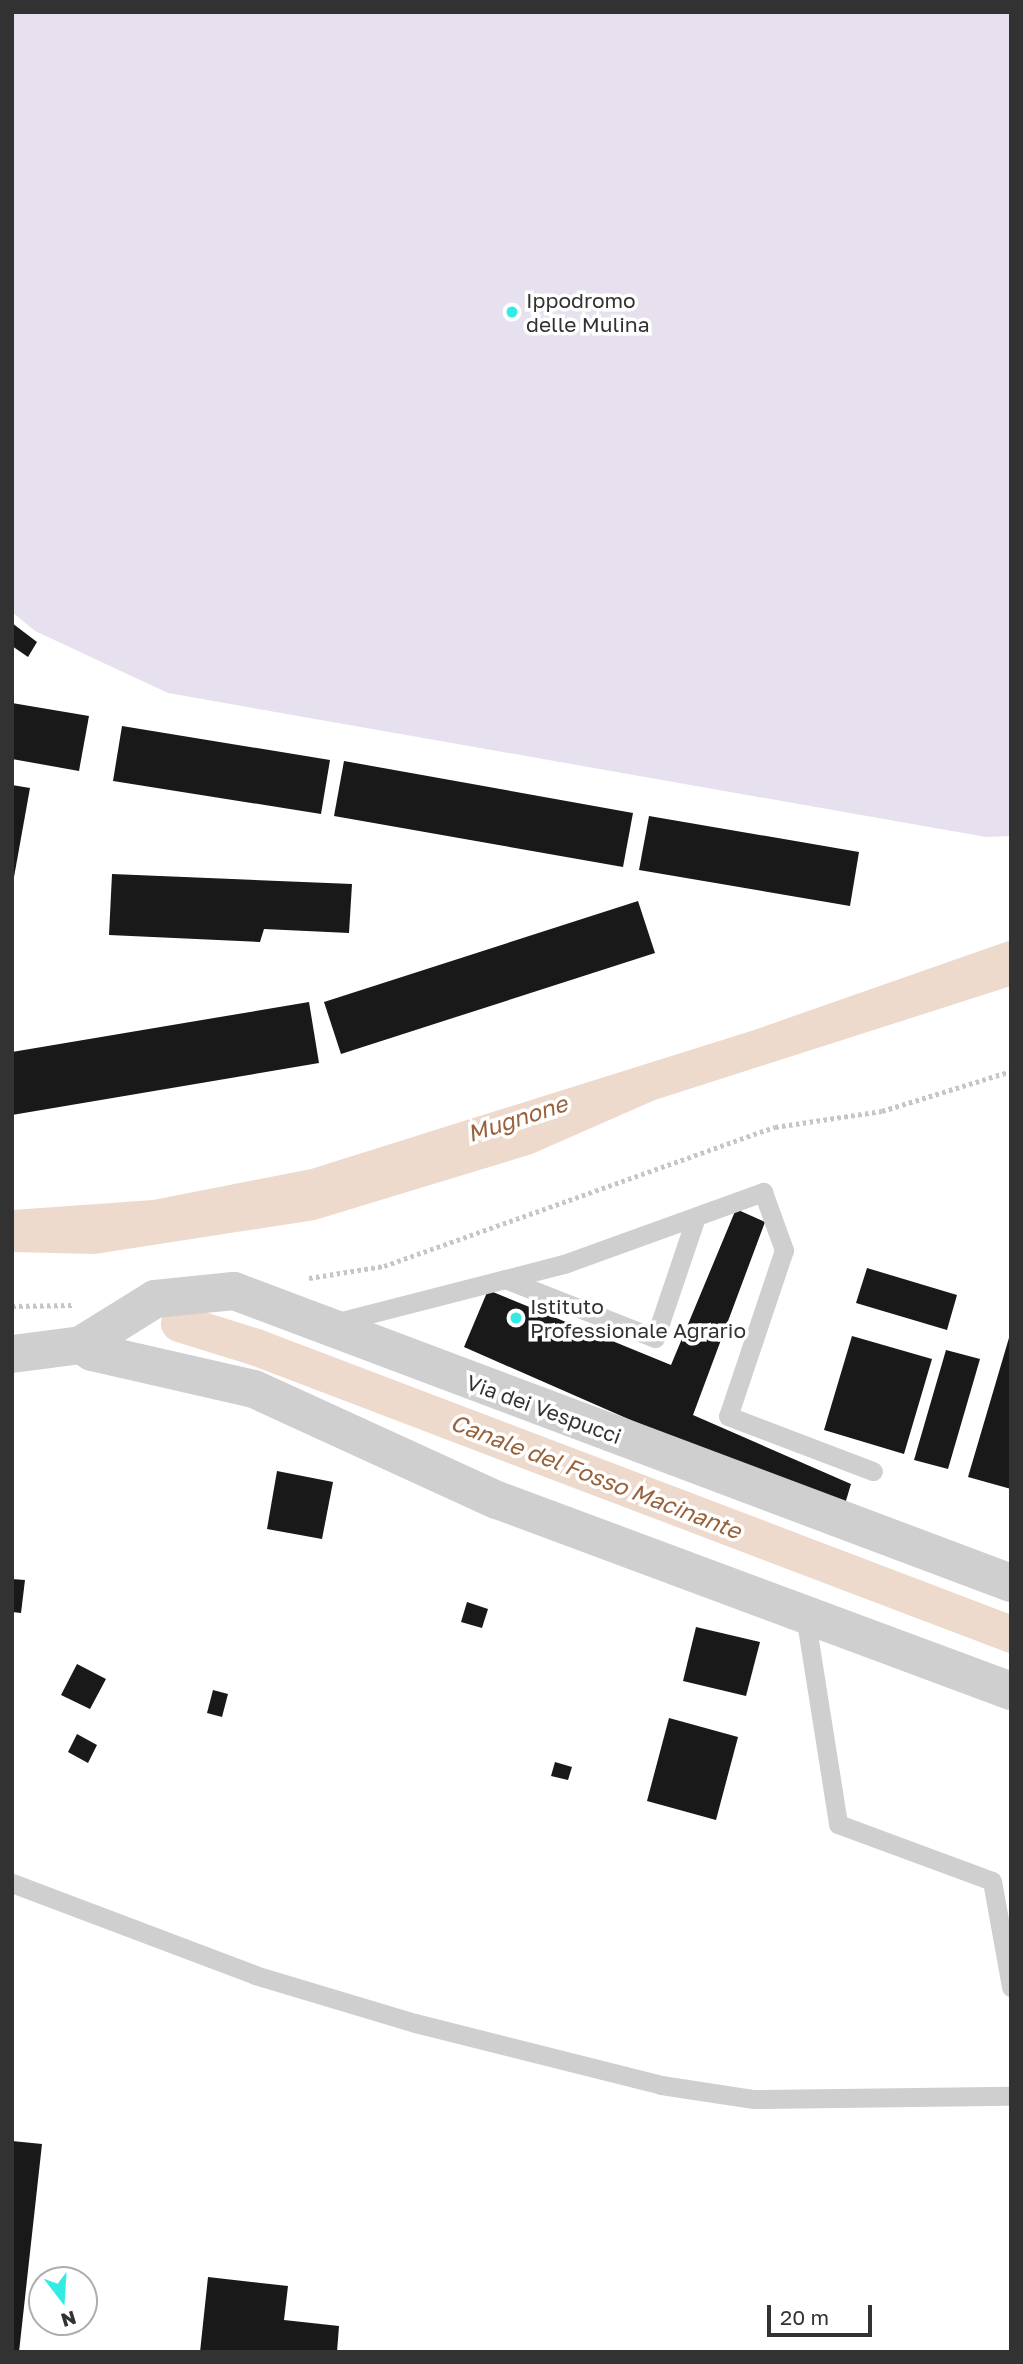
<!DOCTYPE html>
<html>
<head>
<meta charset="utf-8">
<style>
  body { margin:0 }
  #map { position:relative; width:1023px; height:2364px; overflow:hidden; background:#fff; font-family:"Golos Text",sans-serif }
  div>[style] { position:absolute }
  [style*='--x'] { left:calc(var(--x)*1px); top:calc(var(--y)*1px); width:calc(var(--w)*1px); rotate:calc(var(--a)*1deg) }
  .green>* { inset:0; background:#e7e0ee }
  .water>* { inset:0; background:#eedacc }
  .canal>* { height:37px; margin:-18.5px; padding:0 18.5px; transform-origin:18.5px; border-radius:18.5px; background:#eedacc }
  .building>* { inset:0; background:#191919 }
  .path>* { height:4.5px; margin-top:-2.25px; transform-origin:0; background:repeating-linear-gradient(90deg,#c6c6c6 0 3.5px,transparent 0 7px) }
  .lane>* { height:19px; margin:-9.5px; padding:0 9.5px; transform-origin:9.5px; border-radius:9.5px; background:#cfcfcf }
  .street>* { height:38px; margin:-19px; padding:0 19px; transform-origin:19px; border-radius:19px; background:#cfcfcf }
  .dots>* { width:19px; height:19px; translate:-50% -50%; box-sizing:border-box; border:4px solid #fff; border-radius:50% }
  span { translate:-50% -50%; white-space:nowrap; text-align:center; line-height:1.15; -webkit-text-stroke:7px #fff; paint-order:stroke }
  .poi-label { font-size:21px; color:#323232 }
  .left { translate:0 -50%; text-align:left }
  .street-label { font-size:21px; color:#323232 }
  .water-label { font-size:23px; color:#98623c; font-style:italic }
  .frame { position:absolute; inset:0; border:14px solid #323232; pointer-events:none }
  .north { position:absolute; left:28px; top:2266px; width:70px; height:70px; box-sizing:border-box; background:#fff; border:2px solid #adadad; border-radius:50%; rotate:163deg; font-size:19px; font-weight:700; line-height:28px; text-align:center; color:#323232 }
  .north::after { content:''; display:block; margin:auto; width:24px; height:32px; background:#31ebe4; clip-path:polygon(50% 0,100% 100%,50% 72%,0 100%) }
  .scale { position:absolute; left:767px; top:2305px; width:105px; height:32px; box-sizing:border-box; border:4px solid #323232; border-top:0; padding-left:9px; font-size:21px; line-height:24px; white-space:nowrap; color:#323232; -webkit-text-stroke:5px #fff; paint-order:stroke }
</style>
</head>
<body>
<div id="map">
  <div class="green">
    <i style="clip-path:polygon(12px 12px,1011px 12px,1011px 836px,986px 837px,168px 693px,35px 631px,12px 612px)"></i>
  </div>
  <div class="water">
    <i style="clip-path:polygon(1011px 940px,1011px 986px,655px 1100px,532px 1154px,315px 1220px,95px 1254px,12px 1252px,12px 1210px,153px 1200px,311px 1169px,751px 1031px)"></i>
  </div>
  <div class="canal">
    <i style="--x:179;--y:1323;--w:81;--a:17.3"></i>
    <i style="--x:256;--y:1347;--w:808;--a:20.81"></i>
  </div>
  <div class="building">
    <i style="clip-path:polygon(12px 623px,37px 642px,28px 657px,12px 646px)"></i>
    <i style="clip-path:polygon(12px 703px,89px 716px,79px 771px,12px 759px)"></i>
    <i style="clip-path:polygon(122px 726px,330px 760px,321px 814px,113px 781px)"></i>
    <i style="clip-path:polygon(344px 761px,633px 813px,623px 867px,334px 816px)"></i>
    <i style="clip-path:polygon(12px 785px,30px 788px,14px 877px,12px 877px)"></i>
    <i style="clip-path:polygon(649px 816px,859px 852px,850px 906px,639px 870px)"></i>
    <i style="clip-path:polygon(112px 874px,352px 884px,349px 933px,264px 929px,260px 942px,109px 935px)"></i>
    <i style="clip-path:polygon(638px 901px,655px 953px,341px 1054px,324px 1002px)"></i>
    <i style="clip-path:polygon(309px 1002px,319px 1063px,12px 1115px,12px 1052px)"></i>
    <i style="clip-path:polygon(736px 1209px,765px 1222px,693px 1415px,851px 1484px,845px 1504px,683px 1443px,464px 1347px,488px 1290px,671px 1365px)"></i>
    <i style="clip-path:polygon(867px 1268px,957px 1295px,947px 1330px,856px 1303px)"></i>
    <i style="clip-path:polygon(1011px 1331px,1011px 1489px,968px 1477px)"></i>
    <i style="clip-path:polygon(852px 1336px,932px 1359px,904px 1454px,824px 1430px)"></i>
    <i style="clip-path:polygon(946px 1350px,980px 1359px,948px 1469px,914px 1460px)"></i>
    <i style="clip-path:polygon(277px 1471px,333px 1482px,322px 1539px,267px 1529px)"></i>
    <i style="clip-path:polygon(12px 1579px,25px 1580px,21px 1613px,12px 1612px)"></i>
    <i style="clip-path:polygon(467px 1602px,488px 1609px,482px 1628px,461px 1622px)"></i>
    <i style="clip-path:polygon(696px 1627px,760px 1642px,746px 1696px,683px 1681px)"></i>
    <i style="clip-path:polygon(77px 1664px,106px 1679px,90px 1709px,61px 1695px)"></i>
    <i style="clip-path:polygon(213px 1690px,228px 1694px,222px 1717px,207px 1713px)"></i>
    <i style="clip-path:polygon(669px 1718px,738px 1737px,716px 1820px,647px 1801px)"></i>
    <i style="clip-path:polygon(77px 1734px,97px 1745px,88px 1763px,68px 1752px)"></i>
    <i style="clip-path:polygon(555px 1762px,572px 1767px,568px 1780px,551px 1776px)"></i>
    <i style="clip-path:polygon(12px 2141px,42px 2144px,19px 2352px,12px 2352px)"></i>
    <i style="clip-path:polygon(208px 2277px,288px 2286px,284px 2320px,339px 2326px,337px 2352px,200px 2352px)"></i>
  </div>
  <div class="path">
    <i style="--x:309;--y:1278;--w:76;--a:-9.1"></i>
    <i style="--x:384;--y:1266;--w:415;--a:-19.6"></i>
    <i style="--x:775;--y:1127;--w:108;--a:-8.5"></i>
    <i style="--x:882;--y:1111;--w:135;--a:-17.2"></i>
    <i style="--x:12;--y:1306;--w:61;--a:-0.9"></i>
  </div>
  <div class="lane">
    <i style="--x:505;--y:1279;--w:161;--a:21.5"></i>
    <i style="--x:655;--y:1338;--w:128;--a:-71.3"></i>
    <i style="--x:334;--y:1323;--w:237;--a:-14.4"></i>
    <i style="--x:564;--y:1264;--w:212;--a:-19.9"></i>
    <i style="--x:763;--y:1192;--w:62;--a:70.1"></i>
    <i style="--x:784;--y:1250;--w:175;--a:108.6"></i>
    <i style="--x:728;--y:1416;--w:155;--a:20.8"></i>
    <i style="--x:805;--y:1615;--w:212;--a:81"></i>
    <i style="--x:838;--y:1824;--w:164;--a:20.3"></i>
    <i style="--x:992;--y:1881;--w:108;--a:79.8"></i>
    <i style="--x:12;--y:1883;--w:260;--a:20.7"></i>
    <i style="--x:255;--y:1975;--w:167;--a:16.7"></i>
    <i style="--x:415;--y:2023;--w:254;--a:14.1"></i>
    <i style="--x:661;--y:2085;--w:94;--a:8.6"></i>
    <i style="--x:754;--y:2099;--w:257;--a:-0.7"></i>
  </div>
  <div class="street">
    <i style="--x:81;--y:1345;--w:13;--a:32"></i>
    <i style="--x:92;--y:1352;--w:166;--a:12.9"></i>
    <i style="--x:254;--y:1389;--w:267;--a:24.6"></i>
    <i style="--x:497;--y:1500;--w:548;--a:20.38"></i>
    <i style="--x:12;--y:1354;--w:70;--a:-7.4"></i>
    <i style="--x:81;--y:1345;--w:87;--a:-31.9"></i>
    <i style="--x:155;--y:1299;--w:79;--a:-5.8"></i>
    <i style="--x:234;--y:1291;--w:830;--a:20.6"></i>
  </div>
  <div class="dots">
    <i style="left:512px;top:312px;background:#31ebe4"></i>
    <i style="left:516px;top:1318px;background:#31ebe4"></i>
  </div>
  <div class="poi-label">
    <span class="left" style="left:526px;top:312px">Ippodromo<br>delle Mulina</span>
    <span class="left" style="left:530px;top:1318px">Istituto<br>Professionale Agrario</span>
  </div>
  <div class="street-label">
    <span style="left:544px;top:1409px;rotate:20deg">Via dei Vespucci</span>
  </div>
  <div class="water-label">
    <span style="left:517px;top:1118px;rotate:-18deg">Mugnone</span>
    <span style="left:596px;top:1476px;rotate:21deg">Canale del Fosso Macinante</span>
  </div>
  <div class="frame"></div>
  <div class="north">N</div>
  <div class="scale">20 m</div>
</div>
</body>
</html>
